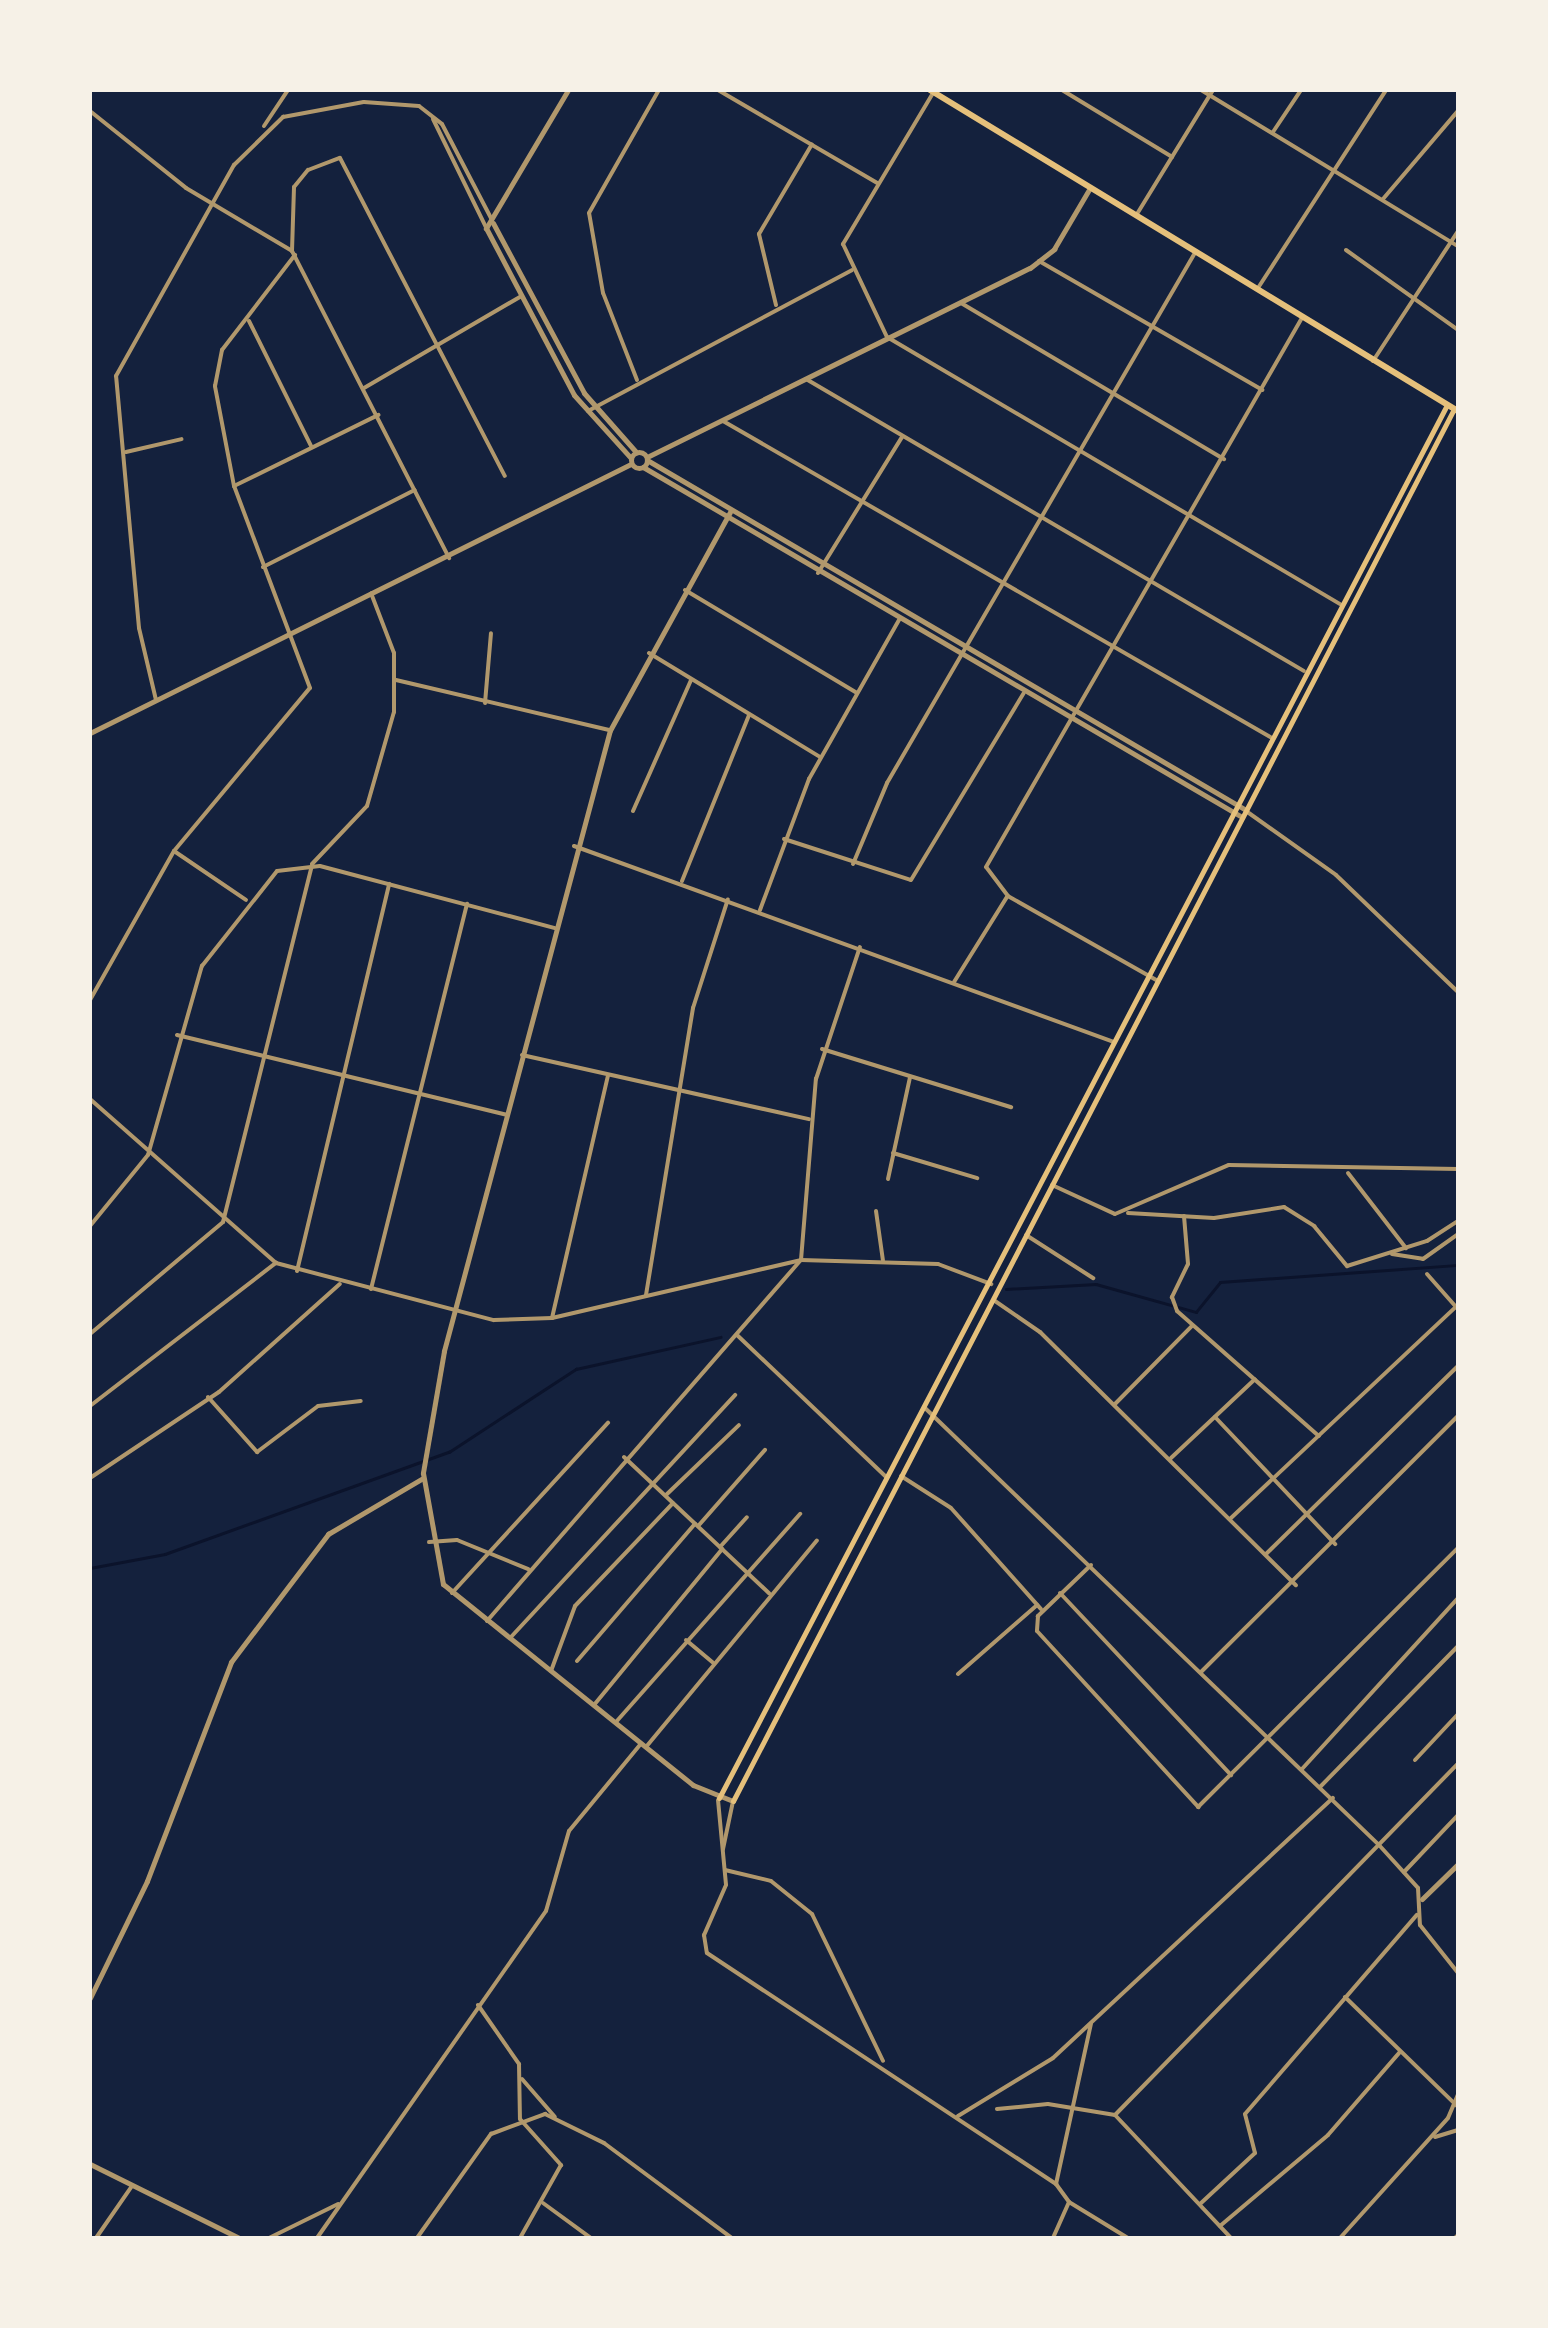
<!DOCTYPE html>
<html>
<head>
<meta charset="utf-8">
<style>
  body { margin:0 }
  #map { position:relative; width:1548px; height:2328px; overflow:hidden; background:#14213d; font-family:"IBM Plex Sans",sans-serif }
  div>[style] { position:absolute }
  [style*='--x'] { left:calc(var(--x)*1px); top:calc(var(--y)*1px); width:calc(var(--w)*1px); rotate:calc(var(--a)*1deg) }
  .stream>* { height:2.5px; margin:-1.25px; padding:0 1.25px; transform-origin:1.25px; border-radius:1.25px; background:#0b132b }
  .minor>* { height:4px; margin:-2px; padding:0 2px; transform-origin:2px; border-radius:2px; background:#b1986c }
  .tertiary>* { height:5px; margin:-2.5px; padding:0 2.5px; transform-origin:2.5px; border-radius:2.5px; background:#b1986c }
  .tertiary>.ring { margin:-2.5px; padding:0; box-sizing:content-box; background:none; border:5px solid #b1986c; border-radius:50% }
  .secondary>* { height:5px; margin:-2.5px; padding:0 2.5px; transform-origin:2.5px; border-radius:2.5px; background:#e5c07b }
  .trunk>* { height:6px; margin:-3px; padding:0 3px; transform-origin:3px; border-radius:3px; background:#e5c07b }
  span { translate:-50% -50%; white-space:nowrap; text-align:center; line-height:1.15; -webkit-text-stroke:9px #f6f1e7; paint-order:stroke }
  .frame { position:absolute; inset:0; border:92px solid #f6f1e7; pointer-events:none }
</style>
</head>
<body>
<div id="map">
  <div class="stream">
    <i style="--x:1006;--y:1289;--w:90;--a:-3.2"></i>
    <i style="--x:1096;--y:1284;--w:104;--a:15.6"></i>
    <i style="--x:1196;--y:1312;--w:38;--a:-51"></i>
    <i style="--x:1220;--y:1282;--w:239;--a:-4.1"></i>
    <i style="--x:90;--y:1568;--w:76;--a:-10.6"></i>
    <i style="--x:165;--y:1554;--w:302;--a:-19.8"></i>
    <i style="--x:449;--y:1452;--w:152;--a:-33.2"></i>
    <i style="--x:576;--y:1369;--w:148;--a:-12.5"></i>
  </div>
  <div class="minor">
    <i style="--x:718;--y:90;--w:184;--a:30.3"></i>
    <i style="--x:1062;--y:90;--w:129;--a:31.3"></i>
    <i style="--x:1201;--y:90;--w:301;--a:31.3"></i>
    <i style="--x:933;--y:93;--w:176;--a:120.8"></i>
    <i style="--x:843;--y:244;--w:103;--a:64.7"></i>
    <i style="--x:887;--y:337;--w:526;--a:30.52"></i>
    <i style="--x:90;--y:111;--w:123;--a:38.7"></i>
    <i style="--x:186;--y:188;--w:123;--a:30.7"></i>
    <i style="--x:292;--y:251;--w:345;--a:62.9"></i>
    <i style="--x:433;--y:119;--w:120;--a:63.9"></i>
    <i style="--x:264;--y:126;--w:43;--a:-56.3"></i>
    <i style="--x:1273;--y:132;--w:50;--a:-56.3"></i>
    <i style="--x:1383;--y:199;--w:116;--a:-49.6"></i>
    <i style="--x:1137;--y:214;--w:145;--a:-58.5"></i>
    <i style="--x:1346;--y:250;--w:138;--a:35.5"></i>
    <i style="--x:292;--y:251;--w:64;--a:-88.2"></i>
    <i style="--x:294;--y:187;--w:22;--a:-51"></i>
    <i style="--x:308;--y:170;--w:34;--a:-21"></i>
    <i style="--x:340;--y:158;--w:358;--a:62.6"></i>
    <i style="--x:1039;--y:261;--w:258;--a:30"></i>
    <i style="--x:1258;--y:288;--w:236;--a:-57.1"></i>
    <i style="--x:961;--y:303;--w:306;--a:30.7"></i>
    <i style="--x:776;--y:305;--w:73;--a:-103.5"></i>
    <i style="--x:759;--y:234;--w:104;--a:-59.5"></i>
    <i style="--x:249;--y:321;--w:140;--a:63.6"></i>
    <i style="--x:1373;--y:361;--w:155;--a:-56.8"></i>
    <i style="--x:806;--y:379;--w:577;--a:30.39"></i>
    <i style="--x:637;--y:380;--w:93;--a:-111.3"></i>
    <i style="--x:603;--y:293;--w:81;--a:-99.9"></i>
    <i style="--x:589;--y:213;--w:142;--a:-60.4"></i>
    <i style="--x:364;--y:388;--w:181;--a:-30.3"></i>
    <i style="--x:588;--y:411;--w:299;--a:-28.1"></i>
    <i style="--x:723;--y:421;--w:632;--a:30.01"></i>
    <i style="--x:126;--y:452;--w:57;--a:-13.1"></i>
    <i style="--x:234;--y:486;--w:161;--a:-26.2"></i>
    <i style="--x:263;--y:567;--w:170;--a:-26.9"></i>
    <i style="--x:818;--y:573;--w:160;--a:-58.3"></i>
    <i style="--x:685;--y:590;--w:200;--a:30.9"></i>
    <i style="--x:649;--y:653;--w:200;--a:31.3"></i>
    <i style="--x:396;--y:680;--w:220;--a:13.2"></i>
    <i style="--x:156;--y:700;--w:74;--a:-103.3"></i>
    <i style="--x:139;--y:628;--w:253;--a:-95.2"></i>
    <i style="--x:116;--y:376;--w:242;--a:-60.8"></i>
    <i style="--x:234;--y:165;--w:69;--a:-44.4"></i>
    <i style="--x:283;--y:117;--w:82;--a:-10.5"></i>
    <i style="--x:364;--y:102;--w:55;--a:4.2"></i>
    <i style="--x:419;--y:106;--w:29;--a:38"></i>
    <i style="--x:442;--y:124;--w:108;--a:62.5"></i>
    <i style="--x:485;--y:703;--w:70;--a:-85.1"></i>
    <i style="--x:633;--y:811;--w:143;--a:-66.1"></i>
    <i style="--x:1246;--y:811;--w:110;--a:35.4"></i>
    <i style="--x:1336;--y:875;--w:169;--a:43.8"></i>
    <i style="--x:784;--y:839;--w:133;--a:17.9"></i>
    <i style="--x:911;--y:880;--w:218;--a:-58.9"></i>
    <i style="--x:574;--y:846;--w:574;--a:19.95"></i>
    <i style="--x:174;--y:851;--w:87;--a:34.2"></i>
    <i style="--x:853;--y:864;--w:88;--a:-67.2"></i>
    <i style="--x:887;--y:783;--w:615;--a:-59.85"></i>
    <i style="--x:682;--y:881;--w:179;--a:-68"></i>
    <i style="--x:760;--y:910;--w:140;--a:-69.5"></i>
    <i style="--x:809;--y:779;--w:183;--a:-60.5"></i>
    <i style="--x:1158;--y:981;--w:172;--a:-150.5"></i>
    <i style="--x:1008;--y:896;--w:36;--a:-127"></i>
    <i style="--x:986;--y:867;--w:633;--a:-60.08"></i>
    <i style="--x:954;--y:982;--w:100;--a:-58.1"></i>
    <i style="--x:90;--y:1000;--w:171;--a:-60.6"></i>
    <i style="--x:174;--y:851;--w:212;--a:-50.2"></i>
    <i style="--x:310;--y:688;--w:216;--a:-110.6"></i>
    <i style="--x:234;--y:486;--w:102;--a:-100.8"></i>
    <i style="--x:215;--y:386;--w:37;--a:-79"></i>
    <i style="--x:222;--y:350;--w:120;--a:-52.5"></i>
    <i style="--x:177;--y:1035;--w:340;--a:13.6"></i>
    <i style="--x:822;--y:1049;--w:198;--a:17.1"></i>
    <i style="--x:522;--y:1055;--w:294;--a:12.6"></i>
    <i style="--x:90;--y:1099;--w:248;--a:41.4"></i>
    <i style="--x:276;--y:1263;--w:225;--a:14.7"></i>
    <i style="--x:494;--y:1320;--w:58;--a:-2"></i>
    <i style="--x:552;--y:1318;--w:256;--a:-13.1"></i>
    <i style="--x:801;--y:1260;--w:137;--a:1.7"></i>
    <i style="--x:938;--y:1264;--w:57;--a:20.7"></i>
    <i style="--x:893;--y:1153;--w:88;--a:16.6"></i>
    <i style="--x:1348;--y:1173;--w:95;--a:52.3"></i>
    <i style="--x:888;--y:1179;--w:104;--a:-77.8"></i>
    <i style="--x:1052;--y:1185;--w:69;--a:24.7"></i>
    <i style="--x:1115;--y:1214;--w:124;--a:-23.3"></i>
    <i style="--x:1229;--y:1165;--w:229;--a:1"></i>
    <i style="--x:876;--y:1211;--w:50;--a:82"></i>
    <i style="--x:1128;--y:1213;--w:86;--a:3.3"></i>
    <i style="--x:1214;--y:1218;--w:71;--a:-8.9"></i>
    <i style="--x:1284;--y:1207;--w:36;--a:32"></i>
    <i style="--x:1314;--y:1226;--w:52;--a:50.5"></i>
    <i style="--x:1347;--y:1266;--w:84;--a:-17.4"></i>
    <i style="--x:1427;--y:1241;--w:37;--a:-33"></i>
    <i style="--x:1184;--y:1216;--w:48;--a:85.2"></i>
    <i style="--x:1188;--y:1264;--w:37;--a:116"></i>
    <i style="--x:1172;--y:1297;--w:15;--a:70"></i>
    <i style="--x:1177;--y:1311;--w:189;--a:41.4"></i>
    <i style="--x:90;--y:1226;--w:92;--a:-50.8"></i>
    <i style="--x:148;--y:1155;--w:197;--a:-74.1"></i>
    <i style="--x:202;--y:966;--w:121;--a:-51.7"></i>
    <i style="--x:277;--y:871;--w:43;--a:-6.6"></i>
    <i style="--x:320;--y:866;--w:243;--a:14.8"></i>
    <i style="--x:1026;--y:1235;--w:80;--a:32.7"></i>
    <i style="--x:1392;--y:1254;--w:31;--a:9"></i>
    <i style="--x:1423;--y:1259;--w:43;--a:-35.5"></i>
    <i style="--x:297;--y:1271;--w:398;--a:-76.6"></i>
    <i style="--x:1427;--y:1274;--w:45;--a:48.6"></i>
    <i style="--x:371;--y:1289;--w:397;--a:-76"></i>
    <i style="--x:646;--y:1295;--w:291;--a:-80.7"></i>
    <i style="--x:693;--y:1008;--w:114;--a:-72.2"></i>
    <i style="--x:995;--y:1301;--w:55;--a:34.6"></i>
    <i style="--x:1040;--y:1332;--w:360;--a:44.7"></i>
    <i style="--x:552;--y:1318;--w:249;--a:-77"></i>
    <i style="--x:90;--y:1334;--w:174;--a:-40.1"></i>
    <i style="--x:223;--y:1222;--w:369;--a:-76"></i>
    <i style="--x:312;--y:864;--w:80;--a:-46.5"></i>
    <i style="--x:367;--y:806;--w:98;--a:-74"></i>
    <i style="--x:394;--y:712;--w:59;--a:-90"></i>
    <i style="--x:394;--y:653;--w:64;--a:-111"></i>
    <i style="--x:737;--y:1335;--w:206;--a:43.6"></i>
    <i style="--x:208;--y:1397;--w:74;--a:48.3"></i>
    <i style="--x:257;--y:1452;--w:76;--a:-37"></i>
    <i style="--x:318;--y:1406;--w:43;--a:-6.6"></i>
    <i style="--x:1115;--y:1404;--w:110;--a:-45.4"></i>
    <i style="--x:90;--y:1406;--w:235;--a:-37.6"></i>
    <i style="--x:925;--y:1408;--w:630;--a:43.91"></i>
    <i style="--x:1379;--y:1845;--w:58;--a:47.8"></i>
    <i style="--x:1418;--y:1888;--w:37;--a:87"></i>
    <i style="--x:1420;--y:1925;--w:61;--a:51.6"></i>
    <i style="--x:1215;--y:1417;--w:175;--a:46.6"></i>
    <i style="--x:624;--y:1457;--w:199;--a:43.2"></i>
    <i style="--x:1171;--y:1458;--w:115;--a:-43.2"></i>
    <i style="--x:901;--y:1476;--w:59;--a:32.6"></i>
    <i style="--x:951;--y:1508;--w:135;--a:48.3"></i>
    <i style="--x:90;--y:1478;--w:155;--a:-33.7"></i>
    <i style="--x:219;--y:1392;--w:162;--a:-41.8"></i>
    <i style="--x:666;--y:1495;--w:101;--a:-43.8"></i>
    <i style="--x:1231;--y:1518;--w:308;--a:-43.2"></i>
    <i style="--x:699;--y:1525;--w:100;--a:-48.7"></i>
    <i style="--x:429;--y:1542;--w:28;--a:-4"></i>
    <i style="--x:457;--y:1540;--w:77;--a:22.2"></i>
    <i style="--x:720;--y:1547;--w:40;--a:-48"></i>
    <i style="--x:1266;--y:1554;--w:269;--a:-44.4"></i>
    <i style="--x:1091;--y:1565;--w:74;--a:136.1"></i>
    <i style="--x:1038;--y:1616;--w:15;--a:94"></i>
    <i style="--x:1037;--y:1631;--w:239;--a:47.5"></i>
    <i style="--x:1198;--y:1807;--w:367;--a:-44.9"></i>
    <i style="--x:452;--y:1593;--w:231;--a:-47.5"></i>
    <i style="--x:1060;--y:1593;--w:250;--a:46.8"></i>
    <i style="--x:487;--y:1621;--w:478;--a:-49"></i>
    <i style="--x:801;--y:1260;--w:182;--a:-85.3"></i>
    <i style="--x:816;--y:1079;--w:139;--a:-71.6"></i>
    <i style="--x:511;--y:1637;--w:330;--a:-47.2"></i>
    <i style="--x:686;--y:1640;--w:35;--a:40"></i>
    <i style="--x:577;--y:1661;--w:181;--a:-49.3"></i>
    <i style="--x:551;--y:1671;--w:69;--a:-69.7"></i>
    <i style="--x:575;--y:1606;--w:142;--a:-46.4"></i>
    <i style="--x:1201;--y:1672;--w:363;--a:-44.9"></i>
    <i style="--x:958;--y:1674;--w:105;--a:-41.1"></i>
    <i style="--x:594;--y:1705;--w:202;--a:-50.6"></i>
    <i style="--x:616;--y:1722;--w:278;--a:-48.5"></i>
    <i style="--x:646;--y:1747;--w:268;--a:-50.4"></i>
    <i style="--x:1415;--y:1760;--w:63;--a:-46.9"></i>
    <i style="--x:1302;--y:1769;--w:231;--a:-47.6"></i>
    <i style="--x:1320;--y:1787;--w:197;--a:-45.6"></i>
    <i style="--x:718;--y:1800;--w:85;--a:84.6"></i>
    <i style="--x:726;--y:1885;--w:55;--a:113.7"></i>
    <i style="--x:704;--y:1935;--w:18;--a:81"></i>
    <i style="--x:707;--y:1953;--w:419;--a:33.5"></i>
    <i style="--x:1056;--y:2184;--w:22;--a:54"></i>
    <i style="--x:1069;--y:2202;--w:39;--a:114"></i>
    <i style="--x:723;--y:1849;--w:49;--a:-78.2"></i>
    <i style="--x:725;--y:1870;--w:47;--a:13.4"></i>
    <i style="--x:771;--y:1881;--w:53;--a:38.8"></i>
    <i style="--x:812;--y:1914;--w:163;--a:64.2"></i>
    <i style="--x:1404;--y:1872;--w:79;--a:-46.5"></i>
    <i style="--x:1345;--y:1997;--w:158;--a:44.2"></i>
    <i style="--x:478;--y:2005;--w:72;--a:55.2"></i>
    <i style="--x:519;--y:2064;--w:55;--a:89"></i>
    <i style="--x:520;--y:2119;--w:62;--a:48.3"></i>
    <i style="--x:561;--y:2165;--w:84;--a:119.3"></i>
    <i style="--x:522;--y:2079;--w:50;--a:49"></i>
    <i style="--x:997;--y:2109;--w:51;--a:-5.6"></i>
    <i style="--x:1048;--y:2104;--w:68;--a:9.3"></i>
    <i style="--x:1115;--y:2115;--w:491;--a:-45.7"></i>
    <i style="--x:1115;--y:2115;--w:169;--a:46.7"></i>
    <i style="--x:958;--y:2116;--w:111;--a:-31.4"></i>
    <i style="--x:1053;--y:2058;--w:382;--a:-42.9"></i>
    <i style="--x:1435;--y:2137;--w:24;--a:-17"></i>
    <i style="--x:1056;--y:2184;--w:164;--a:-77.7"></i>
    <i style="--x:1069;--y:2202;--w:69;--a:31.4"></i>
    <i style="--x:543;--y:2203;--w:59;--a:36.1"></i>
    <i style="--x:1200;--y:2204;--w:75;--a:-42.8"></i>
    <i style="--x:1255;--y:2153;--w:40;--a:-104.4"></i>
    <i style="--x:1245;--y:2114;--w:263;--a:-49.2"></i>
    <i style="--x:1220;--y:2226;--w:141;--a:-40.1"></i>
    <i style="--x:1328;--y:2135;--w:110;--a:-49.1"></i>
    <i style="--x:96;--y:2238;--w:63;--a:-55.3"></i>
    <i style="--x:269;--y:2238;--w:77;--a:-26.2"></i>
    <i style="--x:317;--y:2238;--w:399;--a:-55"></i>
    <i style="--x:546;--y:1911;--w:83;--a:-74"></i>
    <i style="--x:569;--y:1831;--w:112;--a:-50.5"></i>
    <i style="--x:417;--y:2238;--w:128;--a:-54.6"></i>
    <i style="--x:491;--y:2134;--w:58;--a:-20.3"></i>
    <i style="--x:545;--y:2114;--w:66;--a:26.2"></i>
    <i style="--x:604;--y:2143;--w:159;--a:36.6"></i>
    <i style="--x:1340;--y:2238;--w:161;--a:-48"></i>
    <i style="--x:1448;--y:2118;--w:26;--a:-67"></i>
    <i style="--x:1455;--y:2238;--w:4;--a:-45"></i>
  </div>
  <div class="tertiary">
    <i style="--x:568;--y:90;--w:161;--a:120.7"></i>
    <i style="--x:486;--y:228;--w:189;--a:62.2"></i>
    <i style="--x:574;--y:395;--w:85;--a:47.9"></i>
    <i style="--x:493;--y:223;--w:193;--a:61.8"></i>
    <i style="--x:584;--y:393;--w:79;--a:48.6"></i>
    <i class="ring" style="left:631px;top:452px;width:11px;height:11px"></i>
    <i style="--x:647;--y:457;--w:427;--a:-26.3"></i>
    <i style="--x:1030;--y:268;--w:31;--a:-38"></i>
    <i style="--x:1054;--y:249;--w:71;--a:-59.5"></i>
    <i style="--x:647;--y:460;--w:694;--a:30.3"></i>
    <i style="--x:643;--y:467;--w:694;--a:30.3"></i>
    <i style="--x:730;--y:512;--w:249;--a:118.8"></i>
    <i style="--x:610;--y:730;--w:643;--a:104.97"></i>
    <i style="--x:444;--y:1351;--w:124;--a:99.8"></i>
    <i style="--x:423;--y:1473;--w:113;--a:79.8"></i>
    <i style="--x:443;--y:1584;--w:321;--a:38.8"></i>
    <i style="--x:693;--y:1785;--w:43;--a:21.8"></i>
    <i style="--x:90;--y:733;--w:604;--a:-26.44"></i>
    <i style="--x:1422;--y:1899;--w:50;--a:-44.2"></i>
    <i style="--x:90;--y:1998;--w:130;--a:-64"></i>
    <i style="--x:147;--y:1881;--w:235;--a:-69"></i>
    <i style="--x:231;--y:1662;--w:161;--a:-52.8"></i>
    <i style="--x:328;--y:1534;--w:110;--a:-30.5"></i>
    <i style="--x:90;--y:2164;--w:166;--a:26.4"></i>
  </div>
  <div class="secondary">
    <i style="--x:719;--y:1798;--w:1572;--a:-62.41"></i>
    <i style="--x:733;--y:1801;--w:1568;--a:-62.62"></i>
  </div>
  <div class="trunk">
    <i style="--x:930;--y:90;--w:618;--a:31.3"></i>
  </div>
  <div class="frame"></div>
</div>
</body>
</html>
